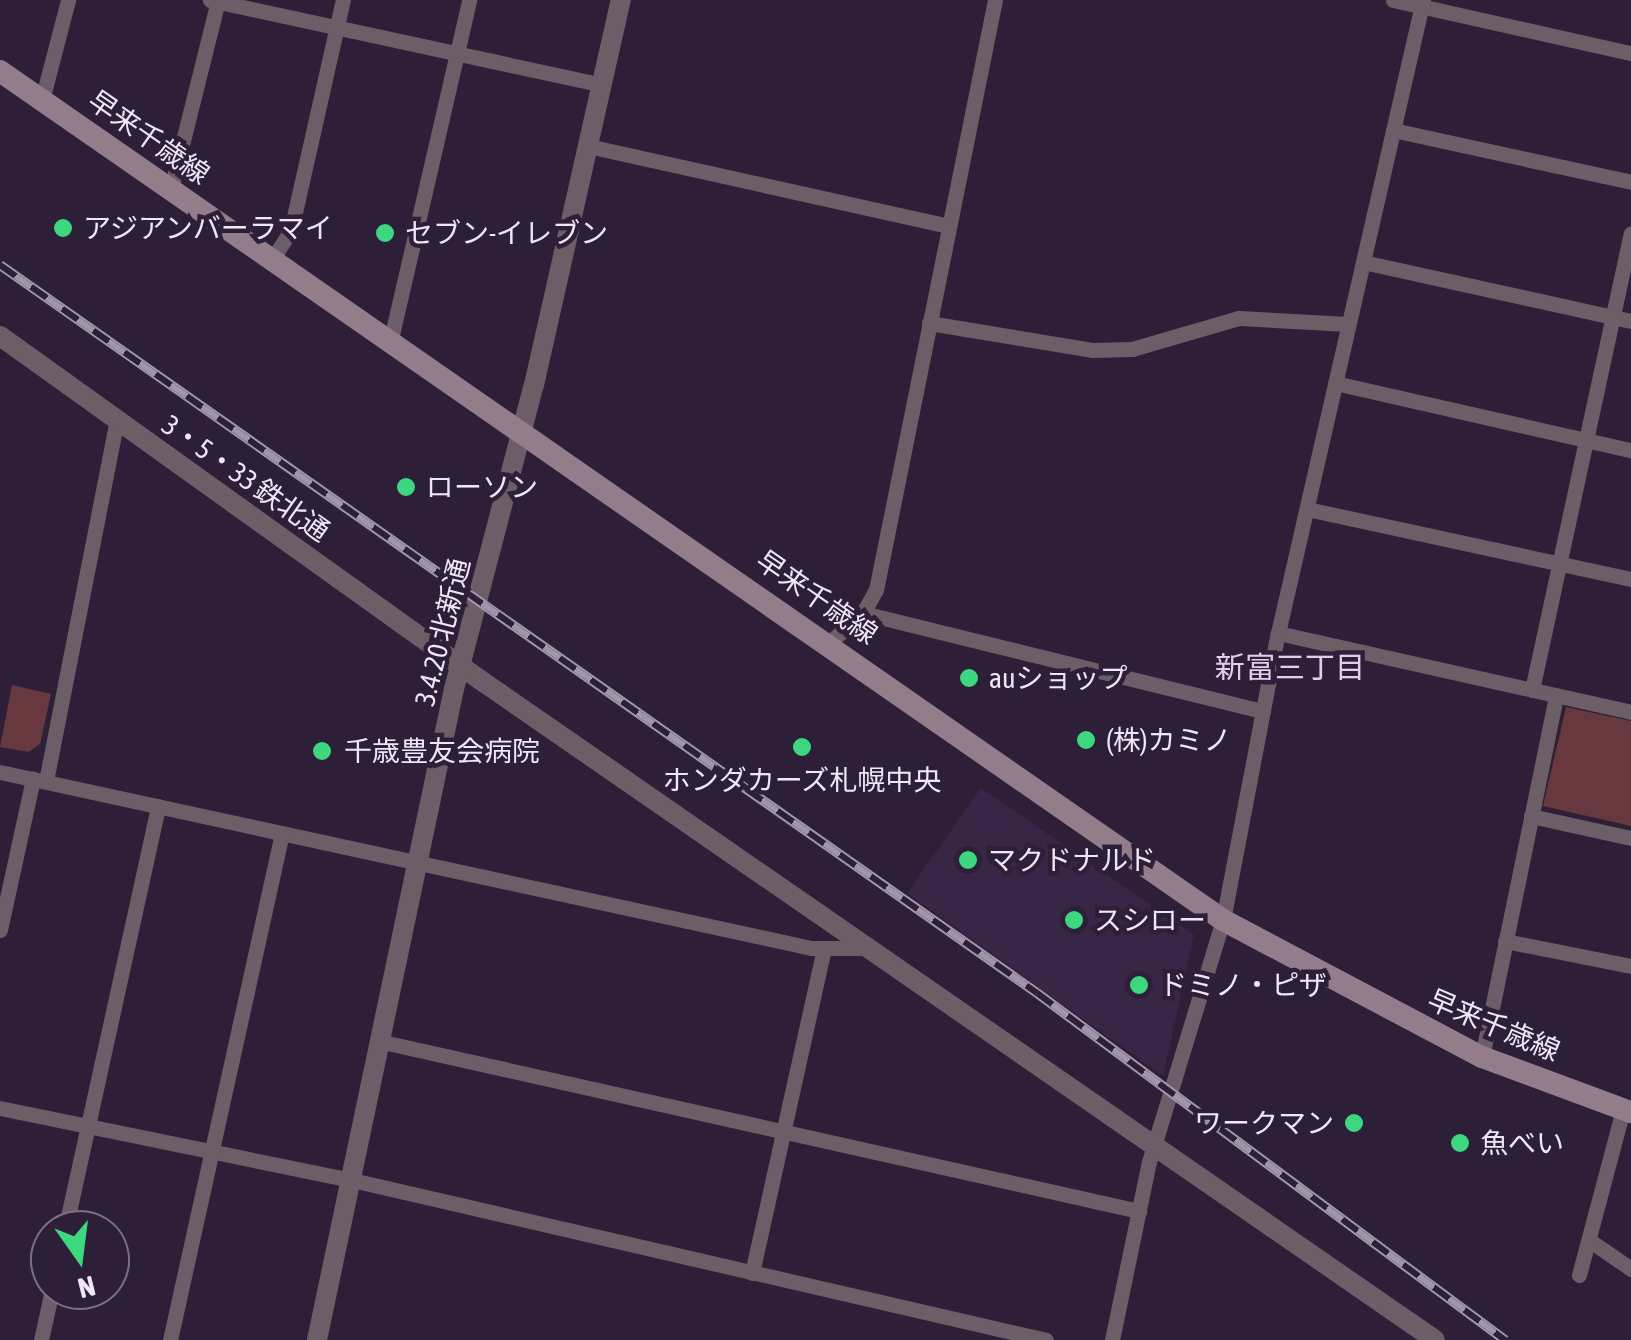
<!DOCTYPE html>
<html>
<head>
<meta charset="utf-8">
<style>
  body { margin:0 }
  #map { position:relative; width:1631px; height:1340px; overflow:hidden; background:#2e1f39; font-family:"Asap Condensed","Noto Sans JP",sans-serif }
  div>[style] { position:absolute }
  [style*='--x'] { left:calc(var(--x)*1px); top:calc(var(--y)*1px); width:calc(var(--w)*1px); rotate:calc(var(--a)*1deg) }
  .built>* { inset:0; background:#382646 }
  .green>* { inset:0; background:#67383e }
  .minor>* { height:15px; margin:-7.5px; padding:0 7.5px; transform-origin:7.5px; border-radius:7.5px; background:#6c5e67 }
  .tertiary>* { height:20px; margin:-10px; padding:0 10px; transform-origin:10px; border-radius:10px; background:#6c5e67 }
  .secondary>* { height:22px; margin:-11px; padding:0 11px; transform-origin:11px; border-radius:11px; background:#947d8b }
  .rail>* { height:10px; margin-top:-5px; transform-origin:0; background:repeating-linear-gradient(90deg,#2e1f39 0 19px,#a195aa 0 38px); box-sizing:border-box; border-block:2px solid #a195aa }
  .dots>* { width:28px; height:28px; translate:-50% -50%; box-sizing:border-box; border:5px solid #2e1f39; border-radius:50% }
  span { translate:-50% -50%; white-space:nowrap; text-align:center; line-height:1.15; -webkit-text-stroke:9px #2e1f39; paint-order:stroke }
  .street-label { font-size:28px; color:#efe6f7 }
  .poi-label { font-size:28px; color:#efe6f7 }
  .left { translate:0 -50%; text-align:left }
  .right { translate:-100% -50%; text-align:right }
  .neighbourhood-label { font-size:30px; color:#e0cef0 }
  .north { position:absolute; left:30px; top:1210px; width:100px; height:100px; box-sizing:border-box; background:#2e1f39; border:2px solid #7b6f85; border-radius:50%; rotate:166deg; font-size:28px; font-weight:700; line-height:40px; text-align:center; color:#efe6f7 }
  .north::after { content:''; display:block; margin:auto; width:35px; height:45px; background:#3cd77e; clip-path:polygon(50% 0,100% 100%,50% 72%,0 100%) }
</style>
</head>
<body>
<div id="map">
  <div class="built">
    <i style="clip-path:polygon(981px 788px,1194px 935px,1163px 1076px,907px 893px)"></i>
  </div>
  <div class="green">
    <i style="clip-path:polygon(12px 685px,51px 694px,40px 744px,29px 752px,0 747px)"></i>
    <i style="clip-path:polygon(1566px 707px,1631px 721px,1631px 826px,1543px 806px)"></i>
  </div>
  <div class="minor">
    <i style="--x:210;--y:0;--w:401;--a:12.2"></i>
    <i style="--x:1393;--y:0;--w:244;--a:12.6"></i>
    <i style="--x:42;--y:100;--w:103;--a:-75.4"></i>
    <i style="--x:1393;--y:130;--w:244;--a:12.3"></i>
    <i style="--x:588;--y:146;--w:369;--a:12.5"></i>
    <i style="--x:171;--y:189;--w:195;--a:-76"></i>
    <i style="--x:273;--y:258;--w:33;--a:-57"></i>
    <i style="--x:291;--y:230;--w:236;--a:-77.3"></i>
    <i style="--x:1363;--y:262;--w:274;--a:12.4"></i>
    <i style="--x:929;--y:323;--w:165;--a:9.4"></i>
    <i style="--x:1092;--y:350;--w:40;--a:-1.4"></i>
    <i style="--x:1132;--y:349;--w:111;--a:-16.2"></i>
    <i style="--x:1239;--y:318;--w:109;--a:3.2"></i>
    <i style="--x:391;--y:339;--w:348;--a:-77"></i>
    <i style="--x:1335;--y:383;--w:303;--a:12.8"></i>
    <i style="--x:1307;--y:509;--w:331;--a:12.2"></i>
    <i style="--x:863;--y:613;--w:412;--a:13.8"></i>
    <i style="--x:1278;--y:633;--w:362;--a:12.6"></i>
    <i style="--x:830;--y:642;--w:44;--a:-41.3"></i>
    <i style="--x:863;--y:613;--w:26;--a:-61"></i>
    <i style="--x:876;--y:590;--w:602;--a:-78.6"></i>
    <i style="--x:1532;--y:690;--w:467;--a:-77.8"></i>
    <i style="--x:0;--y:772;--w:830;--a:12.24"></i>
    <i style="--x:811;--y:948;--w:60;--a:0"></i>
    <i style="--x:46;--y:781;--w:369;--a:-78.9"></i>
    <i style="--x:1531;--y:816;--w:102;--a:12.4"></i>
    <i style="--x:0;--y:930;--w:155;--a:-77.7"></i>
    <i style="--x:1505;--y:941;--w:128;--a:11.2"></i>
    <i style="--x:383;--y:1042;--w:775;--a:12.6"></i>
    <i style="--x:1482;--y:1057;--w:369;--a:-78.4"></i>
    <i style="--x:0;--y:1108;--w:359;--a:11.6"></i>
    <i style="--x:352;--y:1180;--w:712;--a:12.98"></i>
    <i style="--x:65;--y:1230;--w:434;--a:-77.6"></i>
    <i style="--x:1589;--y:1240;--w:51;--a:34.6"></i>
    <i style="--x:752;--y:1273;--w:332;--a:-77.5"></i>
    <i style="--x:1579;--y:1275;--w:171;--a:-75.1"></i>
    <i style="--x:41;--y:1340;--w:51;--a:-77.6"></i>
    <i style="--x:170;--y:1340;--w:519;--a:-77.54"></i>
    <i style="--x:1112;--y:1340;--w:182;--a:-78.3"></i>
    <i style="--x:1149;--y:1162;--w:253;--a:-73"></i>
    <i style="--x:1223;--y:920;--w:292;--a:-79.2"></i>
    <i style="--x:1278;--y:633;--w:649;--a:-77.1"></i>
  </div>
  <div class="tertiary">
    <i style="--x:0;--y:336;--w:589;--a:35.61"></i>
    <i style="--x:479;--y:679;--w:1162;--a:34.66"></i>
    <i style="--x:317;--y:1340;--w:665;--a:-78.12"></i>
    <i style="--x:454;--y:689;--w:314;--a:-75.3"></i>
    <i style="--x:534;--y:385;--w:395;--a:-77.3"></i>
  </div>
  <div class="secondary">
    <i style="--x:0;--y:71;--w:1489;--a:34.77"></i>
    <i style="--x:1223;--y:920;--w:293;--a:27.9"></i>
    <i style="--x:1482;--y:1057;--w:159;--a:20.3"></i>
  </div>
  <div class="rail">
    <i style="--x:0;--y:265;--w:1267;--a:35.07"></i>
    <i style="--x:1037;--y:993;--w:583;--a:36.56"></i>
  </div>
  <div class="dots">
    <i style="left:63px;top:228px;background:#3cd77e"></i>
    <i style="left:385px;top:233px;background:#3cd77e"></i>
    <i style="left:406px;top:487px;background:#3cd77e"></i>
    <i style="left:969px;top:678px;background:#3cd77e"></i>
    <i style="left:1086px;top:740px;background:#3cd77e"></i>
    <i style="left:802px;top:747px;background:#3cd77e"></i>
    <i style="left:322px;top:751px;background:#3cd77e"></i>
    <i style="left:968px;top:860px;background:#3cd77e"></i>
    <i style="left:1074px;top:920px;background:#3cd77e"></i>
    <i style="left:1139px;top:985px;background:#3cd77e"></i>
    <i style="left:1354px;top:1123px;background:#3cd77e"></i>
    <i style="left:1460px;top:1143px;background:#3cd77e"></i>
  </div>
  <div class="street-label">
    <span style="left:149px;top:137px;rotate:35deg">早来千歳線</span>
    <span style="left:246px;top:478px;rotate:35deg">3・5・33 鉄北通</span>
    <span style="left:817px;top:597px;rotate:35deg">早来千歳線</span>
    <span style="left:442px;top:632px;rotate:-76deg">3.4.20 北新通</span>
    <span style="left:1494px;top:1025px;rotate:23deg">早来千歳線</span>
  </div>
  <div class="poi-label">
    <span class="left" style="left:83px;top:228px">アジアンバーラマイ</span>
    <span class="left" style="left:405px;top:233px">セブン-イレブン</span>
    <span class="left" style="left:426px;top:487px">ローソン</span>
    <span class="left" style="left:989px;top:678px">auショップ</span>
    <span class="left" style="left:1106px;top:740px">(株)カミノ</span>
    <span class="left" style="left:344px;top:751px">千歳豊友会病院</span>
    <span style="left:802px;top:780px">ホンダカーズ札幌中央</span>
    <span class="left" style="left:988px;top:860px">マクドナルド</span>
    <span class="left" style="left:1094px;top:920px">スシロー</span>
    <span class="left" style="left:1159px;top:985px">ドミノ・ピザ</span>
    <span class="right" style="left:1334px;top:1123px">ワークマン</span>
    <span class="left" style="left:1480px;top:1143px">魚べい</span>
  </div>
  <div class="neighbourhood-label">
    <span style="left:1290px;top:667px">新富三丁目</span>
  </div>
  <div class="north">N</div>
</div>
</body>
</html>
